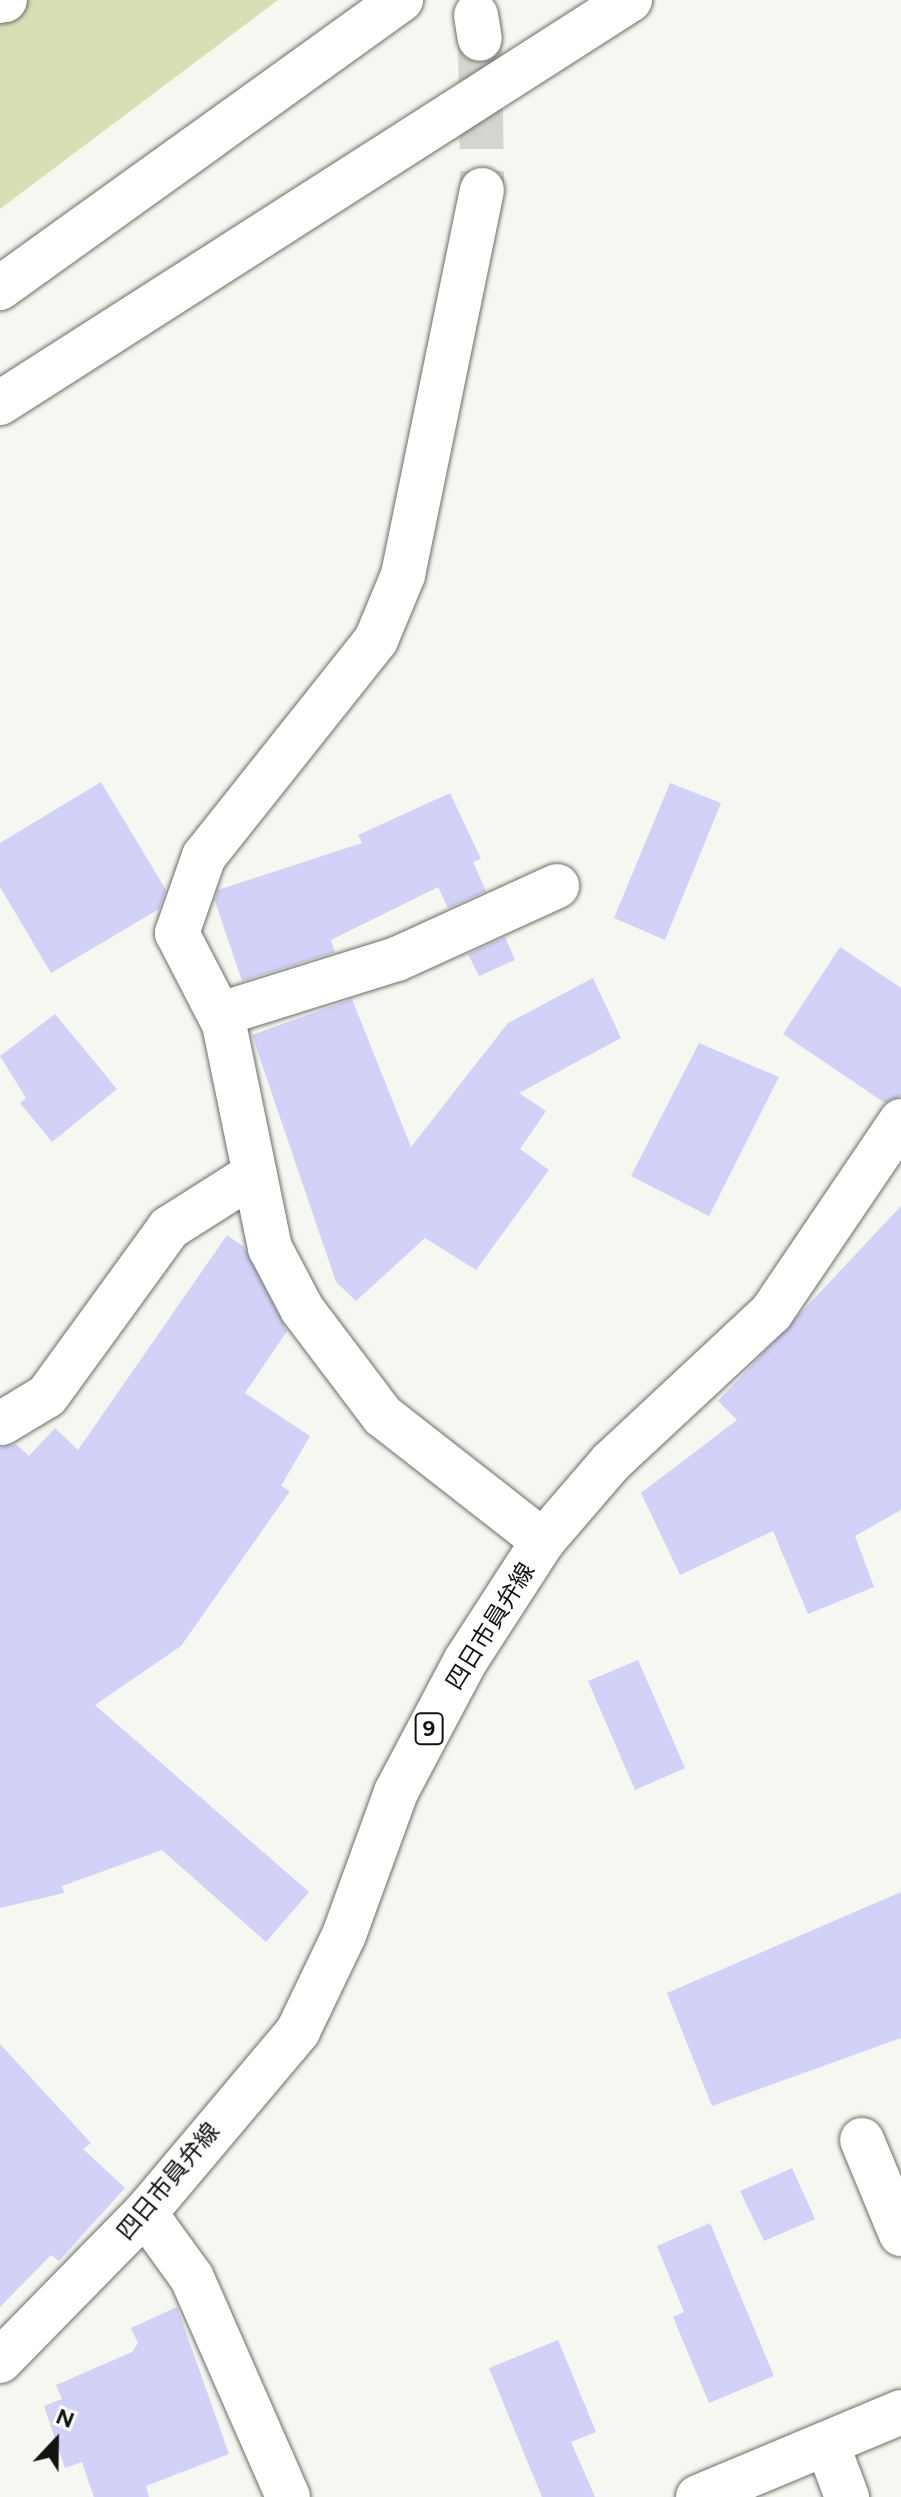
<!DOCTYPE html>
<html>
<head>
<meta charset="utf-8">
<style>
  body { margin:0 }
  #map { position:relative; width:901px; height:2497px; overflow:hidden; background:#f6f7f0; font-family:Figtree,"Noto Sans JP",sans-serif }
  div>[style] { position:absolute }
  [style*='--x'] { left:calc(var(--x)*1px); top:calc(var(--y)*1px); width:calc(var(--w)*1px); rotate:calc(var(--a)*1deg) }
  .green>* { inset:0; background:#d9dfb5 }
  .building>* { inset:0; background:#d2d1f8 }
  .street-tunnel>* { height:44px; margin-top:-22px; transform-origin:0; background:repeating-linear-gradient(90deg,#d4d5ce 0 44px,transparent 0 66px) }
  .roads { filter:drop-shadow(0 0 2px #6c6d66) drop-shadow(0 0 2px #6c6d66) }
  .street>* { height:44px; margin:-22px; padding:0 22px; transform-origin:22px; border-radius:22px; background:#fff }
  .primary>* { height:44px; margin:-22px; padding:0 22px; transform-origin:22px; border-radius:22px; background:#fff }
  .highway>* { height:44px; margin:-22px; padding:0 22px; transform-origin:22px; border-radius:22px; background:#fff }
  span { translate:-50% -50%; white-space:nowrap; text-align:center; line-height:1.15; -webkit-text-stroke:8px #fff; paint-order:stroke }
  .shield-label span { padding:2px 6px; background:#fff; border:2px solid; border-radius:6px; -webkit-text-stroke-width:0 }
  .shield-label { font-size:22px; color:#121310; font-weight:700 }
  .street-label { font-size:24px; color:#121310 }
  .north { position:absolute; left:16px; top:2401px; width:80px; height:80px; -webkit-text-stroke:6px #fff; paint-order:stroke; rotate:22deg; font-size:22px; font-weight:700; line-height:32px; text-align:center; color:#121310 }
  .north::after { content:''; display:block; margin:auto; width:28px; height:36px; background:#121310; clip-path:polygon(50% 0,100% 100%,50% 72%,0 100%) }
</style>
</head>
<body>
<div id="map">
  <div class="green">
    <i style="clip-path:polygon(0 0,278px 0,0 209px)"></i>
  </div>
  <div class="building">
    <i style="clip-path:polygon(101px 782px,166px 890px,159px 909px,51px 973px,0 887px,0 843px)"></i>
    <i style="clip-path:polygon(670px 783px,721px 803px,665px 940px,614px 918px)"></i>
    <i style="clip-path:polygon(450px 793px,481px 859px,473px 862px,486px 891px,448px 908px,438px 887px,331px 940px,335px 952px,242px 981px,215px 901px,218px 890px,362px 843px,358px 835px)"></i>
    <i style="clip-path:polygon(505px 937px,515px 960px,479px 976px,468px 954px)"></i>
    <i style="clip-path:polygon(840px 947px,901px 988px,901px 1096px,885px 1103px,783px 1034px)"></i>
    <i style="clip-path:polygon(593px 978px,621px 1038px,519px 1093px,546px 1111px,520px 1149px,549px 1170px,476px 1270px,425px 1238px,356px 1301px,336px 1282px,252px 1035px,352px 999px,411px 1147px,508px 1023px)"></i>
    <i style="clip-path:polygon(55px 1014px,117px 1089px,52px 1142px,20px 1103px,26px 1098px,0 1056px)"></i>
    <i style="clip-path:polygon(699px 1043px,779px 1077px,709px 1216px,631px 1176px)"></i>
    <i style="clip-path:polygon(901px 1206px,901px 1510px,855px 1536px,874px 1587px,808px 1614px,773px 1531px,680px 1575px,641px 1493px,737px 1420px,718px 1401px)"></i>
    <i style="clip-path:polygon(227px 1235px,244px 1247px,287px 1331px,245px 1393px,310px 1436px,281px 1486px,290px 1491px,181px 1646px,95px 1705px,309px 1892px,266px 1942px,162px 1850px,62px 1886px,64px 1893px,0 1908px,0 1448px,16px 1444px,29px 1456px,55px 1428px,78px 1450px)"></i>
    <i style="clip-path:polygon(638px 1660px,685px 1768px,635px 1790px,588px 1681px)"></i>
    <i style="clip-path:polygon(901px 1892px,901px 2038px,712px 2106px,667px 1993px)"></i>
    <i style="clip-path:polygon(0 2044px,91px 2143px,83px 2149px,125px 2188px,59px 2261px,51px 2255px,0 2307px)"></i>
    <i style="clip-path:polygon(792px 2168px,815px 2219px,764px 2241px,740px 2191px)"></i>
    <i style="clip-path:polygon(710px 2223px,774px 2376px,709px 2403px,673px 2317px,684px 2312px,657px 2246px)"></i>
    <i style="clip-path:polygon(177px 2307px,229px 2454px,146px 2486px,149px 2497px,94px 2497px,82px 2462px,65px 2468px,44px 2406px,62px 2399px,56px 2385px,132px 2352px,138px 2343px,131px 2328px)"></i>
    <i style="clip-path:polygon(558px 2340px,596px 2432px,571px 2442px,595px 2497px,542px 2497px,489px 2368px)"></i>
  </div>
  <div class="street-tunnel">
    <i style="--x:480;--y:39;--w:151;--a:89.2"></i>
  </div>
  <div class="roads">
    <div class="street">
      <i style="--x:476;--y:15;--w:24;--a:81"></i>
      <i style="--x:482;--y:190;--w:393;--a:101.6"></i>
      <i style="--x:403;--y:575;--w:70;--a:112.6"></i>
      <i style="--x:376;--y:640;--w:276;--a:128.5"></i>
      <i style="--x:204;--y:856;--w:82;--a:109.3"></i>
      <i style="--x:177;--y:933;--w:102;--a:62.7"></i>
      <i style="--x:224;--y:1024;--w:229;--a:78.4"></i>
      <i style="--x:270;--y:1248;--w:69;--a:62.3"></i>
      <i style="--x:302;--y:1309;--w:134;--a:52.9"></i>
      <i style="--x:383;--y:1416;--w:203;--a:38"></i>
      <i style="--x:221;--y:1014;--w:184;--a:-17.4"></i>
      <i style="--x:397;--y:959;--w:176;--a:-24.5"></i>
      <i style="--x:2;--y:1423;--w:52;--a:-31"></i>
      <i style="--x:47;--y:1396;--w:208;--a:-54"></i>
      <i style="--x:169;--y:1228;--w:101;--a:-32.4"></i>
      <i style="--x:862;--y:2140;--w:102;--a:67.5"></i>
      <i style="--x:145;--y:2213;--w:80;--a:54.1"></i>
      <i style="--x:192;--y:2278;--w:239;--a:66.3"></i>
      <i style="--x:827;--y:2444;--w:57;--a:69.3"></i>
      <i style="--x:698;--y:2497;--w:220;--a:-22.7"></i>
    </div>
    <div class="primary">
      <i style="--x:0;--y:2361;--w:207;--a:-45.6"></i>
      <i style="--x:145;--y:2213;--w:238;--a:-49.9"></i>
      <i style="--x:298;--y:2031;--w:106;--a:-64.4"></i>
      <i style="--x:344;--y:1935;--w:152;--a:-70"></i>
      <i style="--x:396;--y:1792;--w:149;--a:-62.1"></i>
      <i style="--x:466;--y:1660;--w:142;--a:-57.1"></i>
      <i style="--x:543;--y:1541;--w:104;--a:-49.3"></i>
      <i style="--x:611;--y:1462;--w:219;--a:-43"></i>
      <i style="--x:771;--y:1313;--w:232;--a:-55.9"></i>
    </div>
    <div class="highway">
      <i style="--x:0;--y:1;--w:5;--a:-11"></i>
      <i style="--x:0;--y:288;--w:494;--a:-35.7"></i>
      <i style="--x:0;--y:403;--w:748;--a:-32.61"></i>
    </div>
  </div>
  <div class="shield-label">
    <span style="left:429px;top:1729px">9</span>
  </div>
  <div class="street-label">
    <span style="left:490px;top:1626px;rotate:-58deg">四日市員弁線</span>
    <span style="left:168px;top:2181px;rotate:-50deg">四日市員弁線</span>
  </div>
  <div class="north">N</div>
</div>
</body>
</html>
